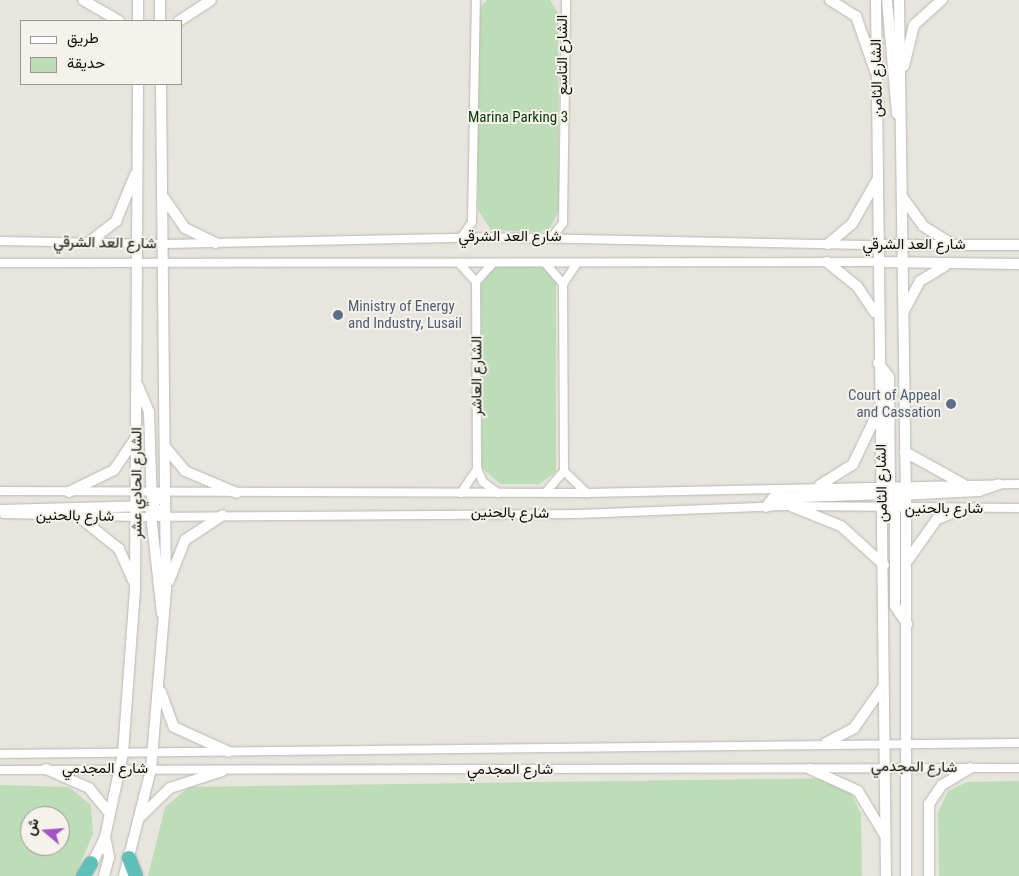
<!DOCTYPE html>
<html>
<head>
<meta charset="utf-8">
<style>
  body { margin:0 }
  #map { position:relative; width:1019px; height:876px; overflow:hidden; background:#e8e5de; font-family:"Roboto Condensed",Vazirmatn,sans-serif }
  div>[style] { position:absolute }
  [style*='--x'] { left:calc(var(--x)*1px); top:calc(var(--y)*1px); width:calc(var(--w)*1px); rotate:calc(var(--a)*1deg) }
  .green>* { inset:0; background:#bdddb7 }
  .roads { filter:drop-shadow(0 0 1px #bab7b1) drop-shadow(0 0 1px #bab7b1) }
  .minor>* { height:8px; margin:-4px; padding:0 4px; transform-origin:4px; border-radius:4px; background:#fff }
  .tertiary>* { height:10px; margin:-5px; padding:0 5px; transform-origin:5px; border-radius:5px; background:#fff }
  .trunk>* { height:14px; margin:-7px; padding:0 7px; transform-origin:7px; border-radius:7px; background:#5fc0ba }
  .dots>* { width:14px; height:14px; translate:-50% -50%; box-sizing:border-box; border:2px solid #f5f2eb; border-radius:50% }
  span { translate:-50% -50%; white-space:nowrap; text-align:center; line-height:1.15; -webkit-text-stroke:4px #f5f2eb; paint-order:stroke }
  .street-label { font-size:15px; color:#100f0d }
  .park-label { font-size:15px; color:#043800 }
  .service-label { font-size:15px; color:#4e5e75 }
  .left { translate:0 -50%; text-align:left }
  .right { translate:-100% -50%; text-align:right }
  .legend { position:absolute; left:20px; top:20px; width:162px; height:65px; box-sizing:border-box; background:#f5f2eb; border:1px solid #999792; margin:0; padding:6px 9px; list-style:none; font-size:15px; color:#100f0d }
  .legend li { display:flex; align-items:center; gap:10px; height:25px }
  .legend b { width:25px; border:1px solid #999792 }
  .north { position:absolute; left:20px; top:806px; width:50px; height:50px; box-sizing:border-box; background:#f5f2eb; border:1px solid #999792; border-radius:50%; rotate:288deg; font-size:14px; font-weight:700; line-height:20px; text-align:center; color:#100f0d }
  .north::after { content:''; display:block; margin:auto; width:18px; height:22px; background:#a654c3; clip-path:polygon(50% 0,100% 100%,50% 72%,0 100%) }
</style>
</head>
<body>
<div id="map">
  <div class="green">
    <i style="clip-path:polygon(487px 0,550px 0,558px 13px,559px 210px,550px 228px,541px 232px,491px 230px,478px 210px,478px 26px,481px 6px)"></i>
    <i style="clip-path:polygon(541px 265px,556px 280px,556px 472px,539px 484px,500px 484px,482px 468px,481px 285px,493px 267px)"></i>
    <i style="clip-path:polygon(844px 778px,861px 814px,862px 876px,148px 876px,165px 807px,189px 787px)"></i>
    <i style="clip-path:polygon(1019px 781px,1019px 876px,939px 876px,938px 813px,948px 791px,967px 782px)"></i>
    <i style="clip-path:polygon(evenodd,0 785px,69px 787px,91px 805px,93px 834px,75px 876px,0 876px,0 785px,30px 816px,60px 816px,60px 846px,30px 846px,30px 816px)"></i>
  </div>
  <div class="roads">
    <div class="minor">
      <i style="--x:552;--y:237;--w:18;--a:-52"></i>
      <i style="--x:563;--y:223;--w:223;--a:-89.2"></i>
      <i style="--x:461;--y:238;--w:19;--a:-55"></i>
      <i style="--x:472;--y:222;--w:222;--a:-89"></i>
      <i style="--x:0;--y:241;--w:165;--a:1"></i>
      <i style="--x:165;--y:244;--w:321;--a:-1.2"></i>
      <i style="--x:486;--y:237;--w:392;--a:1.2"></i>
      <i style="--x:0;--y:263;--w:878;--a:-0.07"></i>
      <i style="--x:459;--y:263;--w:25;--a:48"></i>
      <i style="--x:545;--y:263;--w:28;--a:49"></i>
      <i style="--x:477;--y:469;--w:14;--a:65"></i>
      <i style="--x:483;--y:482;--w:19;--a:36"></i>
      <i style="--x:564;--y:471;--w:32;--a:44"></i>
      <i style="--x:0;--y:491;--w:587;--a:0.2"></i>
      <i style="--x:587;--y:493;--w:432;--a:-1.2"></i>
      <i style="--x:461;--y:493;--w:29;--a:-56"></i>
      <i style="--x:477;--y:469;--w:187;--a:-90.3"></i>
      <i style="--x:476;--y:282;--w:25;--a:-48"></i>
      <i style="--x:545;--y:493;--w:29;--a:-49"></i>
      <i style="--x:564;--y:471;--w:187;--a:-90.3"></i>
      <i style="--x:563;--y:284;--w:25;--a:-56"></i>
      <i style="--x:4;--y:514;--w:134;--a:1.3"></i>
      <i style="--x:138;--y:517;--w:440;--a:-0.4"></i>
      <i style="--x:578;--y:514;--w:213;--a:-2.2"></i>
      <i style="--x:791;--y:506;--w:228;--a:0.5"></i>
      <i style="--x:0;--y:754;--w:1019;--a:-0.62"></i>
      <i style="--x:0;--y:770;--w:1019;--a:-0.11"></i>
    </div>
    <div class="tertiary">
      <i style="--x:83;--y:0;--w:42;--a:30.3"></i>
      <i style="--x:160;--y:0;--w:21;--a:90"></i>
      <i style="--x:830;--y:0;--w:31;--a:32"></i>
      <i style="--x:856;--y:16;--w:58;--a:70.9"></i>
      <i style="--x:876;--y:0;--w:876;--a:89.35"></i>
      <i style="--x:887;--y:0;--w:114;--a:85"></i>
      <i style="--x:899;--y:0;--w:484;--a:89.2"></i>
      <i style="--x:906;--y:484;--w:392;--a:90"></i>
      <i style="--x:138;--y:21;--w:21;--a:-90"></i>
      <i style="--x:179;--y:21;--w:38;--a:-33"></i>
      <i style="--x:904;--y:66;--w:42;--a:-76.3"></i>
      <i style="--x:914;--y:25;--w:38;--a:-42"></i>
      <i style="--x:164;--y:198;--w:37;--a:55"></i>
      <i style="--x:185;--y:228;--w:34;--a:26"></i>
      <i style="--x:903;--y:198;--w:34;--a:54"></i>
      <i style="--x:923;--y:226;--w:36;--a:32"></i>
      <i style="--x:88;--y:243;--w:36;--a:-38"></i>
      <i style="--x:116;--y:221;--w:50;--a:-67.6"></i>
      <i style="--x:828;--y:244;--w:31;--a:-40"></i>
      <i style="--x:852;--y:224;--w:51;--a:-60.4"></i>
      <i style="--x:878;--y:245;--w:141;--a:0"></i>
      <i style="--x:827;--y:262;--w:38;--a:39"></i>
      <i style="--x:857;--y:286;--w:32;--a:56"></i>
      <i style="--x:878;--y:262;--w:141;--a:0.8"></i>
      <i style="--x:904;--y:311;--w:34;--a:-62"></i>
      <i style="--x:920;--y:281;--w:29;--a:-31"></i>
      <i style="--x:878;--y:363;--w:18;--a:52"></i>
      <i style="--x:889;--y:377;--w:107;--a:89.5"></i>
      <i style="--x:890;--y:484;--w:29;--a:59"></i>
      <i style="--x:138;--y:386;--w:28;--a:67"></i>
      <i style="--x:149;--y:412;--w:93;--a:88.2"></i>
      <i style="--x:152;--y:505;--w:18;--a:43"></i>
      <i style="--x:166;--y:448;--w:30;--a:50"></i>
      <i style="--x:185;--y:471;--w:56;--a:22.9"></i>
      <i style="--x:905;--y:452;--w:66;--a:28.9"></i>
      <i style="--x:820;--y:485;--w:39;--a:-32"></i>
      <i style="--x:853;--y:464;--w:58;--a:-64.3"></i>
      <i style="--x:886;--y:489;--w:22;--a:66"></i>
      <i style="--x:895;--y:509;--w:97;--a:90"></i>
      <i style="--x:895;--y:606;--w:22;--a:56"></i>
      <i style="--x:69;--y:492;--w:50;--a:-26.1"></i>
      <i style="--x:114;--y:470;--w:40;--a:-56"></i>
      <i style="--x:901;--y:495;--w:78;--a:-2.9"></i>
      <i style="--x:979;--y:491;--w:21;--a:-19"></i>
      <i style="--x:150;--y:506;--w:108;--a:83.6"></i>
      <i style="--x:791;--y:506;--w:54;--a:21.8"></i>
      <i style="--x:841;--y:526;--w:58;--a:42.2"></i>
      <i style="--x:766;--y:507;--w:11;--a:-52"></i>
      <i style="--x:773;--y:498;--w:114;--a:-2"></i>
      <i style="--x:0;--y:510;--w:150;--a:-1.5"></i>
      <i style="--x:150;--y:506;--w:19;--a:-43"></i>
      <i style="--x:78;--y:516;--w:53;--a:38.8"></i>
      <i style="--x:119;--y:549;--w:34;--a:66"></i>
      <i style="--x:908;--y:560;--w:50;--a:-54.7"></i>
      <i style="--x:937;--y:519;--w:24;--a:-22"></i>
      <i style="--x:169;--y:581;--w:44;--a:-68.7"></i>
      <i style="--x:185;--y:540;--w:45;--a:-33.3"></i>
      <i style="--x:161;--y:692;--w:37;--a:70"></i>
      <i style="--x:174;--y:727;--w:60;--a:24.4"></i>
      <i style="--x:826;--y:743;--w:32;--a:-28"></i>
      <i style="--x:854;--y:728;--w:50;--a:-54.7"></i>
      <i style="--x:46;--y:769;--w:47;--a:23.8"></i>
      <i style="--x:89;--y:788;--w:33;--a:51"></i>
      <i style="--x:810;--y:769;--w:53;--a:24.6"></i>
      <i style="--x:858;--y:791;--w:50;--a:58.8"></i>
      <i style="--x:139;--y:818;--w:43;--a:-44.1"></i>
      <i style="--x:170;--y:788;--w:55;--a:-18.1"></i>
      <i style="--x:90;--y:868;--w:34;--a:-64"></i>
      <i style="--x:105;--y:837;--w:86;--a:-77.9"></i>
      <i style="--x:123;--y:753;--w:165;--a:-85.8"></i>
      <i style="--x:135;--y:588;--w:504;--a:-89.66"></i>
      <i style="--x:104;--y:876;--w:20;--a:-75"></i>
      <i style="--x:109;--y:857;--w:20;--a:-101"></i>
      <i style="--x:124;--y:876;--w:110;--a:-75.8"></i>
      <i style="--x:151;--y:769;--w:181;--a:-85.2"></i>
      <i style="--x:166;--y:589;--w:505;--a:-90.57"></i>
      <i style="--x:929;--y:876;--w:72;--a:-90"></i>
      <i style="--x:929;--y:804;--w:23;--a:-56"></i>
      <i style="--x:942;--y:785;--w:33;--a:-31"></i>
    </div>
    <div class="trunk">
      <i style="--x:129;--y:858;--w:19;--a:69"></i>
      <i style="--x:83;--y:876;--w:15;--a:-58"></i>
    </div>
  </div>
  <div class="dots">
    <i style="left:338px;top:315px;background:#5c6f8a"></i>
    <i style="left:951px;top:404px;background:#5c6f8a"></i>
  </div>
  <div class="street-label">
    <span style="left:563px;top:55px;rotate:-90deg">الشارع التاسع</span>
    <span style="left:877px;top:78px;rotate:-91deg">الشارع الثامن</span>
    <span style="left:510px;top:237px">شارع العد الشرقي</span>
    <span style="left:105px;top:243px;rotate:1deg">شارع العد الشرقي</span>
    <span style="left:914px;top:245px">شارع العد الشرقي</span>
    <span style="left:477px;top:376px;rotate:-90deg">الشارع العاشر</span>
    <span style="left:137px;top:483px;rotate:-90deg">الشارع الحادي عشر</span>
    <span style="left:882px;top:483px;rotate:-91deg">الشارع الثامن</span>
    <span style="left:944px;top:509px">شارع بالحنين</span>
    <span style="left:510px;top:513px;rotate:1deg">شارع بالحنين</span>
    <span style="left:75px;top:516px;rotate:1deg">شارع بالحنين</span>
    <span style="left:914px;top:767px;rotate:1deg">شارع المجدمي</span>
    <span style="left:105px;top:769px">شارع المجدمي</span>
    <span style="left:510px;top:770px">شارع المجدمي</span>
  </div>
  <div class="park-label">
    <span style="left:518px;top:118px">Marina Parking 3</span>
  </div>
  <div class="service-label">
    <span class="left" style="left:348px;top:315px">Ministry of Energy<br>and Industry, Lusail</span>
    <span class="right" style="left:941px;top:404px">Court of Appeal<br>and Cassation</span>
  </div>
  <ul class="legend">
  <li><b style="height:6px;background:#fff"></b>طريق</li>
  <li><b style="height:14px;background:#bdddb7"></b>حديقة</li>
  </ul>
  <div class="north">ش</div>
</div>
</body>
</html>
